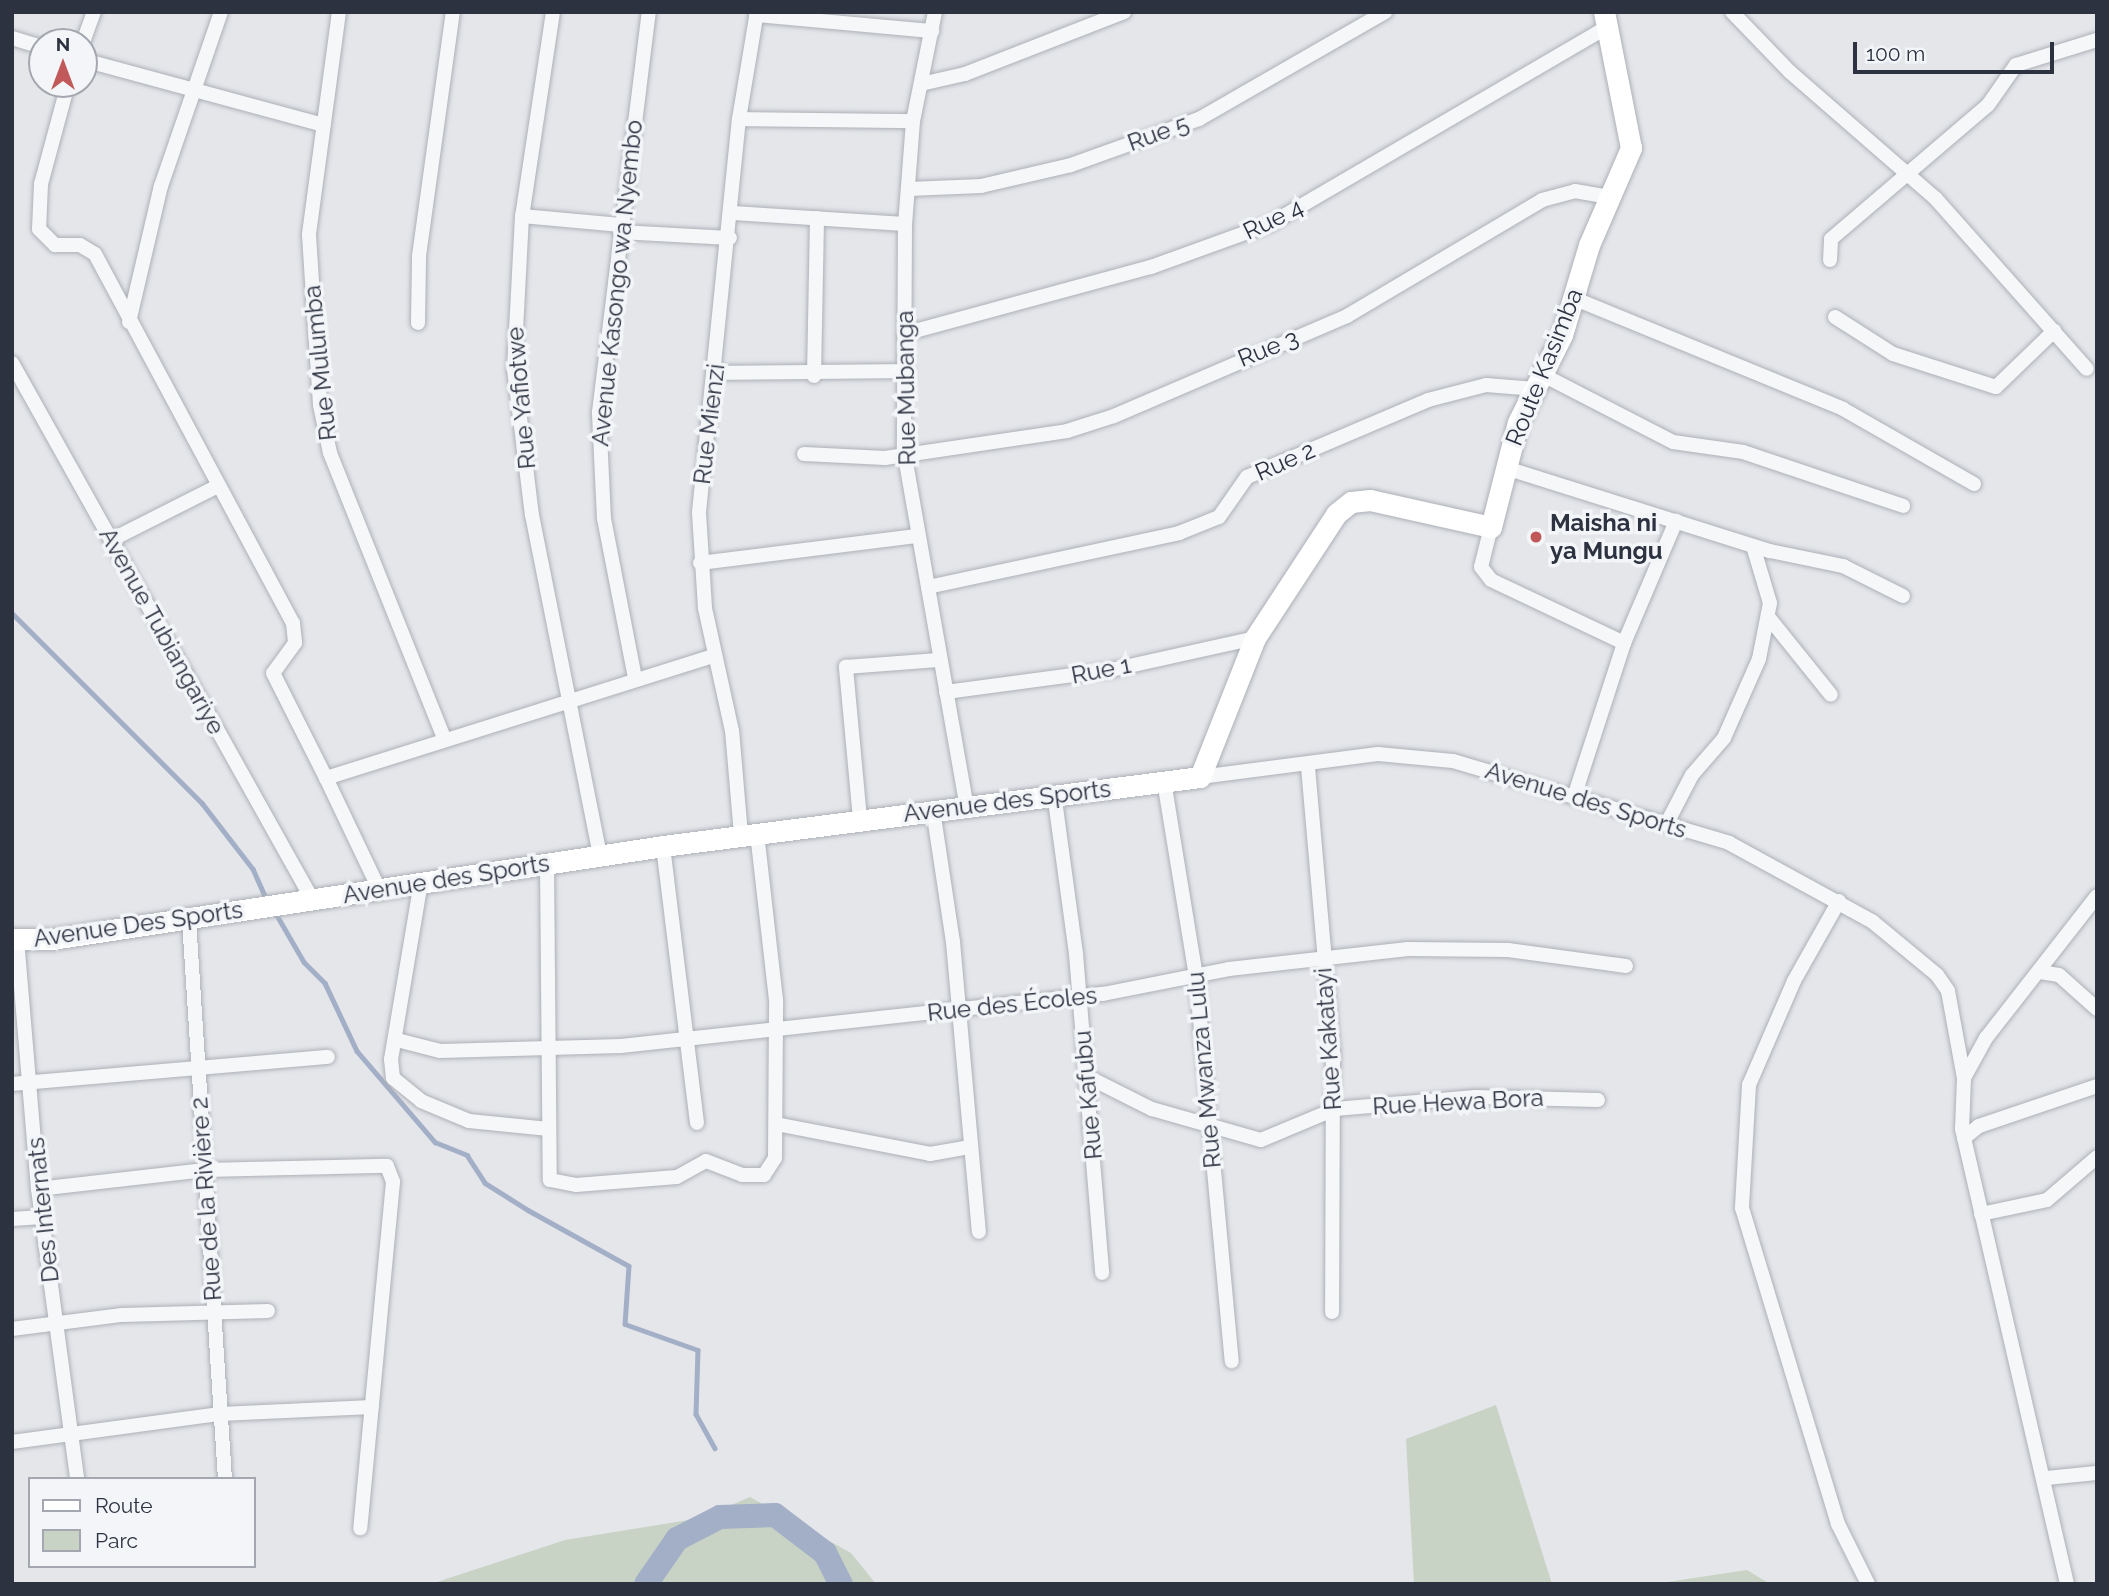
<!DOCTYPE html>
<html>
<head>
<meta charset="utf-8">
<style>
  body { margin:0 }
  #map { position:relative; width:2109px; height:1596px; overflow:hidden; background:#e4e6ea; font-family:Raleway,sans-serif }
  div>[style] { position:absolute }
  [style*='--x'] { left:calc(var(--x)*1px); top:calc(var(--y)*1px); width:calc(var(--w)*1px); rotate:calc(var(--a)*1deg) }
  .green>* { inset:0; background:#c8d3c6 }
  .stream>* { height:4.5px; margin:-2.25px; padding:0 2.25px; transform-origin:2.25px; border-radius:2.25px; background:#a3afc6 }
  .river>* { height:24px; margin:-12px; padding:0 12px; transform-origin:12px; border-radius:12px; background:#a3afc6 }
  .roads { filter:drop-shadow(0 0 2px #adb0b7) drop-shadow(0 0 2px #adb0b7) }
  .street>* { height:14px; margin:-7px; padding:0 7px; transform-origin:7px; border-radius:7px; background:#f6f7f9 }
  .secondary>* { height:21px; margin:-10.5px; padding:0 10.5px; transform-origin:10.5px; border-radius:10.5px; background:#fff }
  .dots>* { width:19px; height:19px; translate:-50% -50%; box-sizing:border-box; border:4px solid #f3f5f8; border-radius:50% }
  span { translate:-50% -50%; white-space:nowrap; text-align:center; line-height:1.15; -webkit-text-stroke:7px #f3f5f8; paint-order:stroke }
  .street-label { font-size:24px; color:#2d3241 }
  .poi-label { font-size:24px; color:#2d3241; font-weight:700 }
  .left { translate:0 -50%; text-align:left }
  .frame { position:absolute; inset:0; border:14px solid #2d3241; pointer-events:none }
  .legend { position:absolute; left:28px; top:1477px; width:228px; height:91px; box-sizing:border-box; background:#f3f5f8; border:2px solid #a4a7af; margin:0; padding:9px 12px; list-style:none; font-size:21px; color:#2d3241 }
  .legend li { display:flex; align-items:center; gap:14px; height:35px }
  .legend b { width:35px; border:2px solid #a4a7af }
  .north { position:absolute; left:28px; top:28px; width:70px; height:70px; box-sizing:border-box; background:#f3f5f8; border:2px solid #a4a7af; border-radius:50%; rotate:0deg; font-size:19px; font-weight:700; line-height:28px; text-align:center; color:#2d3241 }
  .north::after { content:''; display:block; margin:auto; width:24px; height:32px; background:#c15859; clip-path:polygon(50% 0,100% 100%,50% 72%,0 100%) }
  .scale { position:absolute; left:1853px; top:42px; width:201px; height:32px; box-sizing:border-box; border:4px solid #2d3241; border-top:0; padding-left:9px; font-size:21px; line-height:24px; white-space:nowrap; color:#2d3241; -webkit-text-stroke:5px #f3f5f8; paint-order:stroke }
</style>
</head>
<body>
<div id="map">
  <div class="green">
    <i style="clip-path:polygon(1496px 1405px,1552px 1584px,1414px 1584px,1406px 1439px)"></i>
    <i style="clip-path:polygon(750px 1497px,851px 1553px,876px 1584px,431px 1584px,565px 1540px,701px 1518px)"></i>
    <i style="clip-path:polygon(1747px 1570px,1770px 1584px,1654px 1584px)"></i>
  </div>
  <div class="stream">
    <i style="--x:12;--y:613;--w:269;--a:45"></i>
    <i style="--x:202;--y:803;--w:83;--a:52.3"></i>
    <i style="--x:253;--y:869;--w:34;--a:66"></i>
    <i style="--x:274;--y:910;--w:60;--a:60"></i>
    <i style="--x:304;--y:962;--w:30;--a:45"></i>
    <i style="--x:325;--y:983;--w:75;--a:64.8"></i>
    <i style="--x:357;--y:1051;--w:120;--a:49.4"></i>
    <i style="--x:435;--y:1142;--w:35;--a:22"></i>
    <i style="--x:467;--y:1155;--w:33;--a:57"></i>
    <i style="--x:485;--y:1183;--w:51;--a:32.1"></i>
    <i style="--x:528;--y:1210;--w:115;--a:29"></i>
    <i style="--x:629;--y:1266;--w:58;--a:93.9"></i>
    <i style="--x:625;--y:1324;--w:77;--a:19.6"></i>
    <i style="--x:698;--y:1350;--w:64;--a:91.8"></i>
    <i style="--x:696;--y:1414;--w:39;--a:61"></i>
  </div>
  <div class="river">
    <i style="--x:646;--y:1584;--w:55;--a:-55.4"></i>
    <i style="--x:677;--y:1539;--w:48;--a:-27.1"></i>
    <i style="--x:720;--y:1517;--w:55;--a:-2.1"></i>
    <i style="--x:775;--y:1515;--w:63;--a:37.2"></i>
    <i style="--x:825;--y:1553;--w:35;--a:63"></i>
  </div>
  <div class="roads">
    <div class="street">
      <i style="--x:339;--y:12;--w:225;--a:97.7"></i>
      <i style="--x:309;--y:235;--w:170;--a:86.3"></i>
      <i style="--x:320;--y:405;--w:49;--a:78.2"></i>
      <i style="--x:330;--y:453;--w:305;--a:68.2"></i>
      <i style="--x:553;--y:12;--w:206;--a:98.6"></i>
      <i style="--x:522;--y:216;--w:153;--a:93"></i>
      <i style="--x:514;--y:369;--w:147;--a:83"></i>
      <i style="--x:532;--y:515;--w:348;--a:78.7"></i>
      <i style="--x:935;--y:12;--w:111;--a:101.4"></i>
      <i style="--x:913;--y:121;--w:103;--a:94.4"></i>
      <i style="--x:905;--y:224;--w:227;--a:90.3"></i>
      <i style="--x:904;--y:451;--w:358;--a:80"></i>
      <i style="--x:1732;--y:12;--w:83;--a:46"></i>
      <i style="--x:1790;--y:72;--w:194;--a:41"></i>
      <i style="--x:1936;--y:199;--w:227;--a:48.4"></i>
      <i style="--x:756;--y:15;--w:177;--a:5.2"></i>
      <i style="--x:12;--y:38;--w:31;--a:17"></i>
      <i style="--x:83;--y:42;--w:32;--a:-70"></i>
      <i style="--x:84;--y:60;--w:248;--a:15.2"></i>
      <i style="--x:68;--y:84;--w:104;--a:105.1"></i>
      <i style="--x:41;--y:184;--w:45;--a:92.5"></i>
      <i style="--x:39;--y:229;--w:23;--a:45"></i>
      <i style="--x:55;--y:245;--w:25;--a:0"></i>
      <i style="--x:80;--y:245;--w:17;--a:31"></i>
      <i style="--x:95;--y:254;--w:419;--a:61.8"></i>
      <i style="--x:293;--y:623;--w:20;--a:84"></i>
      <i style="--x:295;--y:643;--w:37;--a:126"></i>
      <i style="--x:273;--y:673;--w:118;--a:63.2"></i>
      <i style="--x:921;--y:84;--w:45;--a:-12.8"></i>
      <i style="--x:965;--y:74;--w:171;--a:-21.3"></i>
      <i style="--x:739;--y:119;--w:174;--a:0.7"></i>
      <i style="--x:909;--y:189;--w:72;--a:-2.4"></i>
      <i style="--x:981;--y:186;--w:92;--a:-13.1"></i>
      <i style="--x:1071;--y:165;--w:136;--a:-19.8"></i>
      <i style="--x:1199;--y:119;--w:215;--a:-29.9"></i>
      <i style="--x:733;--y:213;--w:172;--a:3.7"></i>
      <i style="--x:522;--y:216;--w:99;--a:5.2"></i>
      <i style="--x:620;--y:232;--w:110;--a:3.1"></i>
      <i style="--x:1830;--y:260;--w:21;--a:-87"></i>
      <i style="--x:1831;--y:239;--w:206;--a:-40.5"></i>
      <i style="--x:1988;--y:105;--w:49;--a:-55"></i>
      <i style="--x:2016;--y:65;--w:85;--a:-17.2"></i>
      <i style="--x:1573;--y:298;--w:292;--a:22.3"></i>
      <i style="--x:1843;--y:409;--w:151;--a:29.8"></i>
      <i style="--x:1835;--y:317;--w:69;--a:32.5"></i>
      <i style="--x:1893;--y:354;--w:108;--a:17.8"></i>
      <i style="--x:1996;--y:387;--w:81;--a:-44"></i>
      <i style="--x:129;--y:322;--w:140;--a:-76.8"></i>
      <i style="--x:161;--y:186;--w:184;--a:-71"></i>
      <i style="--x:418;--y:323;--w:67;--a:-89.1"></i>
      <i style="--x:419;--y:256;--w:246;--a:-82.1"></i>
      <i style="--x:904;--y:334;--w:256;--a:-15.2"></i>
      <i style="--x:1151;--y:267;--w:127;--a:-19.9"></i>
      <i style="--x:1270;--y:224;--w:393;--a:-30.3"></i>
      <i style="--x:12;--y:363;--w:614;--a:60.76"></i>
      <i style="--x:715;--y:373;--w:190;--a:-0.6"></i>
      <i style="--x:814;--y:376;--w:158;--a:-88.9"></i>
      <i style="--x:1545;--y:376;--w:144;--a:27.3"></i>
      <i style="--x:1673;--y:442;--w:71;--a:8.1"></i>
      <i style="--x:1743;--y:452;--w:169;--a:18.6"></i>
      <i style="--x:804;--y:454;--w:81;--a:2.8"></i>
      <i style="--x:885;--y:458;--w:184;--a:-8.4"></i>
      <i style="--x:1067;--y:431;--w:49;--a:-17.7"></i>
      <i style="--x:1114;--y:416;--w:254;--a:-23.2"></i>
      <i style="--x:1347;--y:316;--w:227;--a:-30.7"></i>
      <i style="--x:1542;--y:200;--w:34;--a:-15"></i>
      <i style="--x:1575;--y:191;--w:36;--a:10"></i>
      <i style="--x:1506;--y:468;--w:277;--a:17.5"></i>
      <i style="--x:1770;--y:551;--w:75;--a:11.6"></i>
      <i style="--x:1843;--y:566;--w:67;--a:26.6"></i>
      <i style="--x:1491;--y:527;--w:41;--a:104"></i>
      <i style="--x:1481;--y:567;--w:16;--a:52"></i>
      <i style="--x:1491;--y:580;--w:147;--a:25.3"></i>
      <i style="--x:111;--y:540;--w:118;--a:-26.8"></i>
      <i style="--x:700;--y:563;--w:220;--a:-7.1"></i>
      <i style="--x:928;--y:587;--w:257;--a:-12.1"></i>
      <i style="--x:1179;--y:533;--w:43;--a:-21.8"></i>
      <i style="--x:1219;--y:517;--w:49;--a:-55"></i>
      <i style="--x:1247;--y:477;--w:197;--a:-23"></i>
      <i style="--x:1428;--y:400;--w:60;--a:-14.5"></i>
      <i style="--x:1486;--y:385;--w:50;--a:4.6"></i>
      <i style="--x:1770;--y:619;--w:97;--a:51.2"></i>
      <i style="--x:635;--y:678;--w:162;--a:-101"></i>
      <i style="--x:604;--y:519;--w:107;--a:-92.7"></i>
      <i style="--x:599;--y:412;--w:403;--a:-82.9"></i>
      <i style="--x:946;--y:692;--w:166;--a:-7.6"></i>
      <i style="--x:1111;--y:670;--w:148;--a:-12.5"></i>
      <i style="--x:1308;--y:767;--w:287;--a:85"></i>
      <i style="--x:1333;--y:1053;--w:259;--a:90.2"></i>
      <i style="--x:1200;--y:777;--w:179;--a:-7.4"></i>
      <i style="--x:1378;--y:754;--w:75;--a:5.3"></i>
      <i style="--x:1453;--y:761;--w:288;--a:16.5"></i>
      <i style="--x:1729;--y:843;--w:164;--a:28.7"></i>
      <i style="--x:1873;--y:922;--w:83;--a:39.6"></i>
      <i style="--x:1937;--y:975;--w:19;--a:55"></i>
      <i style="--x:1948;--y:991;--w:88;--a:79.6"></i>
      <i style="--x:1964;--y:1078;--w:51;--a:92.2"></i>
      <i style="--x:1962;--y:1129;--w:467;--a:77"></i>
      <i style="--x:1164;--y:781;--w:198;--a:80.7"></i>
      <i style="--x:1196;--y:976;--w:387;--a:84.7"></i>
      <i style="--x:1054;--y:793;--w:162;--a:82.2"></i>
      <i style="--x:1076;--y:954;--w:320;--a:85.3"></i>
      <i style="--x:1575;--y:794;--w:159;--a:-72"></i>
      <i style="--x:1624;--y:643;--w:133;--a:-66.9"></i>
      <i style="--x:933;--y:810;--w:134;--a:81.4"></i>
      <i style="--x:953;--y:942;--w:291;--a:84.9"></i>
      <i style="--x:860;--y:819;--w:153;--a:-95.3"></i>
      <i style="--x:846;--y:667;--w:92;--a:-4.4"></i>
      <i style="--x:1667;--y:823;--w:54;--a:-62.5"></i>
      <i style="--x:1692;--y:775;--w:49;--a:-49.1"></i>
      <i style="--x:1724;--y:738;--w:86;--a:-66.1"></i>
      <i style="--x:1759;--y:659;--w:57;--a:-78.9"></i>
      <i style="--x:1770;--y:603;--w:59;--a:-106.6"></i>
      <i style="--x:741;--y:835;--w:104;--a:-94.9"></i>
      <i style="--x:732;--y:731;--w:126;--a:-102.4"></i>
      <i style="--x:705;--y:608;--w:96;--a:-93.6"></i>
      <i style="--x:699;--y:512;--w:395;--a:-84.2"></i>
      <i style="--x:739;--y:119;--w:109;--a:-80.5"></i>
      <i style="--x:663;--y:846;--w:279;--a:83"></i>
      <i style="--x:547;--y:863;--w:317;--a:89.5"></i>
      <i style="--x:550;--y:1180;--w:26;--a:11"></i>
      <i style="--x:576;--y:1185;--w:101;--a:-4.5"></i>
      <i style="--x:677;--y:1177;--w:33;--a:-29"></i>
      <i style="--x:706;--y:1161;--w:39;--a:21"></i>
      <i style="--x:742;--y:1175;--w:22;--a:0"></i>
      <i style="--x:764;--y:1175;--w:20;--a:-57"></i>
      <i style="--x:775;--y:1158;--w:158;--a:-89.6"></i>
      <i style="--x:776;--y:1000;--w:168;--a:-96.5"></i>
      <i style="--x:421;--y:882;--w:180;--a:99.6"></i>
      <i style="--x:391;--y:1059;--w:19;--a:84"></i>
      <i style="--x:393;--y:1078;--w:36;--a:39"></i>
      <i style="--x:421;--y:1101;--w:52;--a:22.6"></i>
      <i style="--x:469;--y:1121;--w:80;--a:5.7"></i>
      <i style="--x:379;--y:889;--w:123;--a:-115.5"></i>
      <i style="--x:326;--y:778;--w:406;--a:-17.5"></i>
      <i style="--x:1839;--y:901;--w:92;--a:119.4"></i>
      <i style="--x:1794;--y:981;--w:113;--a:113.4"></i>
      <i style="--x:1749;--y:1085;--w:123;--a:93.3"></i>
      <i style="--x:1742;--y:1208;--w:330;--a:73.1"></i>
      <i style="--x:1838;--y:1524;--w:67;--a:63.4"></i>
      <i style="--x:189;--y:920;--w:560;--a:86.32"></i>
      <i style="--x:17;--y:939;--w:251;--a:85.2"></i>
      <i style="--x:38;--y:1189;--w:293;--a:82.3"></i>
      <i style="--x:2040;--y:972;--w:19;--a:9"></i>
      <i style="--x:2059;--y:975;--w:51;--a:41.8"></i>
      <i style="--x:397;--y:1040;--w:44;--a:14.3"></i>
      <i style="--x:440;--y:1051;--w:181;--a:-1.6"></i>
      <i style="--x:621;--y:1046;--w:485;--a:-6.2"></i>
      <i style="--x:1103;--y:994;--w:128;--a:-11.2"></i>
      <i style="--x:1229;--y:969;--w:180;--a:-6.4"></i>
      <i style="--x:1408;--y:949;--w:100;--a:0.6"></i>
      <i style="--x:1508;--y:950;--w:119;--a:7.7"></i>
      <i style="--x:1086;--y:1076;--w:74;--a:26.6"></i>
      <i style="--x:1152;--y:1109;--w:113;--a:15.9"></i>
      <i style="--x:1261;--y:1140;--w:80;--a:-22.7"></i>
      <i style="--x:1335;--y:1109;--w:141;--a:-4.9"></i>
      <i style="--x:1475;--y:1097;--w:123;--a:1.4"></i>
      <i style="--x:1964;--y:1078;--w:46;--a:-61.2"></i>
      <i style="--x:1986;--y:1038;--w:180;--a:-52"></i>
      <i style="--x:12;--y:1084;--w:317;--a:-4.9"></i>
      <i style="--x:776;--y:1124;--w:157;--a:11"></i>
      <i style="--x:930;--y:1154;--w:41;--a:-9.9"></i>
      <i style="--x:1964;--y:1138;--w:19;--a:-39"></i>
      <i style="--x:1979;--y:1126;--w:125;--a:-18.7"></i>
      <i style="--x:38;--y:1189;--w:168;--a:-6.5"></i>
      <i style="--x:205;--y:1170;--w:182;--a:-1.3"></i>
      <i style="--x:387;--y:1166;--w:17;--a:69"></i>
      <i style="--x:393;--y:1182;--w:348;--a:95.4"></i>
      <i style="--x:1981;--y:1214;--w:67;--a:-12"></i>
      <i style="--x:2047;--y:1200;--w:66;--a:-40.7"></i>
      <i style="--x:12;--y:1219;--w:30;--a:-4"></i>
      <i style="--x:12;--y:1329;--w:111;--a:-7.3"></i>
      <i style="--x:122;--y:1315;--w:146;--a:-1.6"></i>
      <i style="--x:12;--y:1442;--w:210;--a:-7.7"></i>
      <i style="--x:220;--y:1414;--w:152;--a:-2.6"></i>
      <i style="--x:2046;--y:1478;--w:51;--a:-5.6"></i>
    </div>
    <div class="secondary">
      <i style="--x:12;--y:939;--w:40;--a:0"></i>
      <i style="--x:52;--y:939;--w:618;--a:-8.65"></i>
      <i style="--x:663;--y:846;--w:541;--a:-7.32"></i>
      <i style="--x:1200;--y:777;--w:149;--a:-68.4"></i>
      <i style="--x:1255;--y:638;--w:148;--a:-56.8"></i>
      <i style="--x:1336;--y:514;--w:19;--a:-39"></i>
      <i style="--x:1351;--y:502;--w:19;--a:-6"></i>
      <i style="--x:1370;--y:500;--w:124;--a:12.6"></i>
      <i style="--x:1491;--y:527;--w:108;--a:-75.6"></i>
      <i style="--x:1518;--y:422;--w:97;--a:-63.2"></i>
      <i style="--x:1562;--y:335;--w:94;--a:-73.3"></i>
      <i style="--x:1589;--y:245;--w:106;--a:-66.6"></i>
      <i style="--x:1631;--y:148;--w:139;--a:-101.2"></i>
    </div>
  </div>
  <div class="dots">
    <i style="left:1536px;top:537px;background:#c15859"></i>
  </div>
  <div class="street-label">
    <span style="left:1158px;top:133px;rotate:-20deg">Rue 5</span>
    <span style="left:1273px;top:219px;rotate:-26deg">Rue 4</span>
    <span style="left:617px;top:283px;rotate:-84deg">Avenue Kasongo wa Nyembo</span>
    <span style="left:1268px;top:348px;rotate:-22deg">Rue 3</span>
    <span style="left:320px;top:363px;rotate:-96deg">Rue Mulumba</span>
    <span style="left:1544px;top:367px;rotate:-68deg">Route Kasimba</span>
    <span style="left:906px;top:388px;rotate:-91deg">Rue Mubanga</span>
    <span style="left:521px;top:398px;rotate:-95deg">Rue Yafiotwe</span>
    <span style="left:709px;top:424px;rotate:-83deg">Rue Mienzi</span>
    <span style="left:1285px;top:461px;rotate:-24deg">Rue 2</span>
    <span style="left:162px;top:631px;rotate:61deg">Avenue Tubiangariye</span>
    <span style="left:1101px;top:670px;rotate:-11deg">Rue 1</span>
    <span style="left:1586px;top:800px;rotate:17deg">Avenue des Sports</span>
    <span style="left:1007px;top:801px;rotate:-7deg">Avenue des Sports</span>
    <span style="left:446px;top:879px;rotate:-9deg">Avenue des Sports</span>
    <span style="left:138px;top:924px;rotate:-8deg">Avenue Des Sports</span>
    <span style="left:1012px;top:1004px;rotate:-6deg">Rue des Écoles</span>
    <span style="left:1328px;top:1039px;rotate:-94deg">Rue Kakatayi</span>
    <span style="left:1204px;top:1070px;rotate:-95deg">Rue Mwanza Lulu</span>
    <span style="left:1088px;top:1095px;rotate:-95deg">Rue Kafubu</span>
    <span style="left:1458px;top:1102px;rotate:-3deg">Rue Hewa Bora</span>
    <span style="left:206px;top:1199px;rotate:-94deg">Rue de la Rivière 2</span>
    <span style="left:43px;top:1210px;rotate:-96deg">Des Internats</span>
  </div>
  <div class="poi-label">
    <span class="left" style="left:1550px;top:537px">Maisha ni<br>ya Mungu</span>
  </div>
  <div class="frame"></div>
  <ul class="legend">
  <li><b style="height:9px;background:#fff"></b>Route</li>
  <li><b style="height:19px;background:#c8d3c6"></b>Parc</li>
  </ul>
  <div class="north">N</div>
  <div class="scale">100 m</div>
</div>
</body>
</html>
